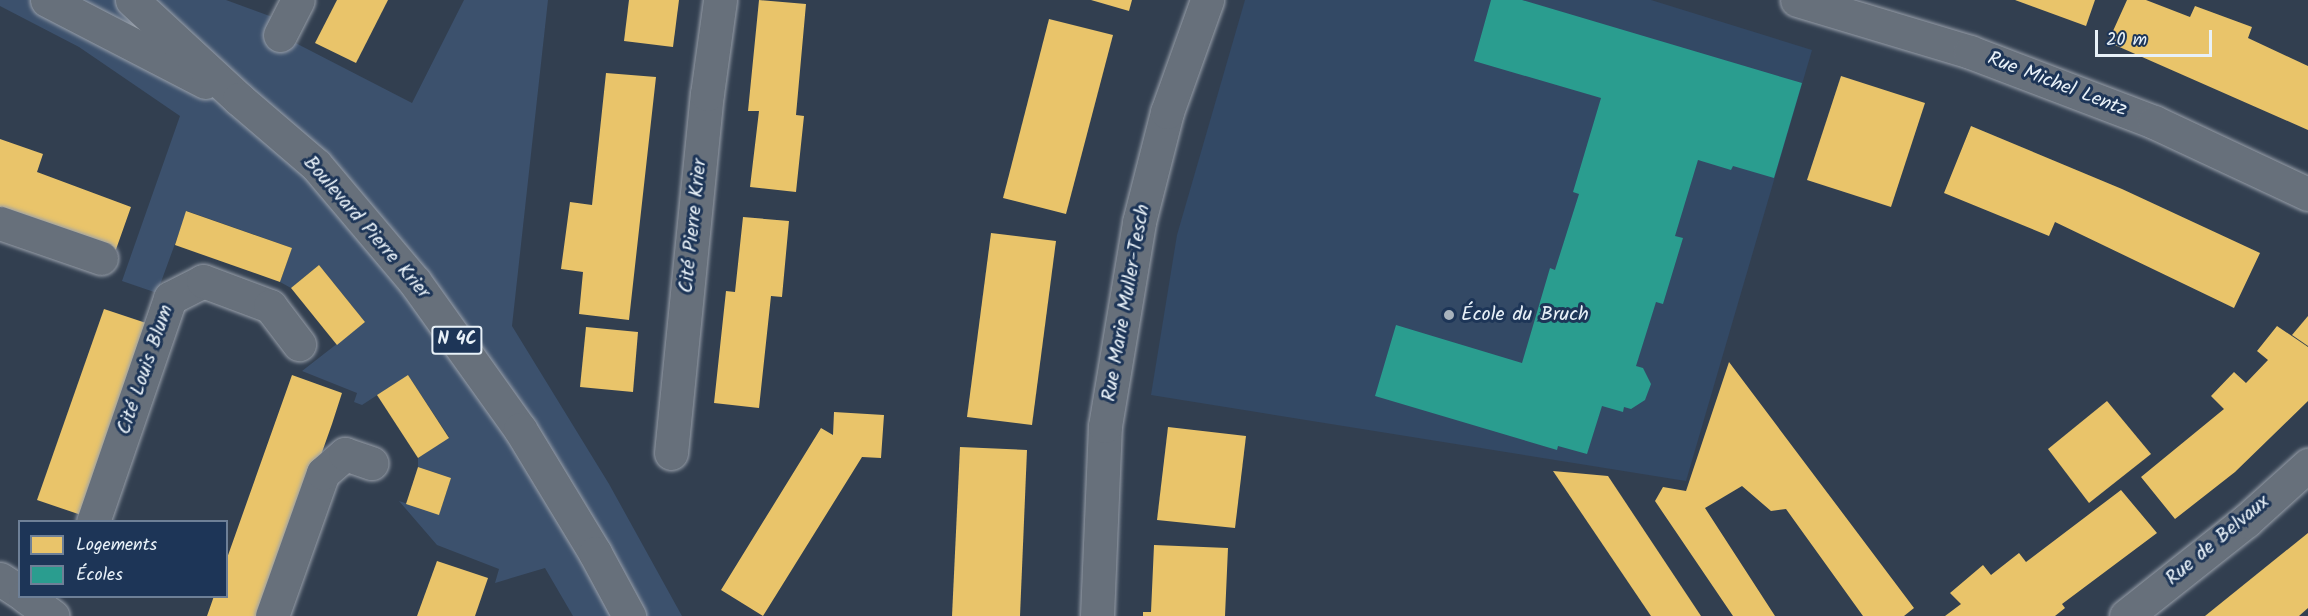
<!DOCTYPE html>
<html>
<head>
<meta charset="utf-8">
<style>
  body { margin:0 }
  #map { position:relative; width:2308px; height:616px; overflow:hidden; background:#323f50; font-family:Kalam,sans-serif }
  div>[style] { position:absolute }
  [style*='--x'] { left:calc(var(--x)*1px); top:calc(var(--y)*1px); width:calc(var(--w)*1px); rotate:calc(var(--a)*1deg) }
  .built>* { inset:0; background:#334965 }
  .green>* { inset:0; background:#3c516d }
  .homes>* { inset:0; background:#e9c46a }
  .schools>* { inset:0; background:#2a9d8f }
  .roads { filter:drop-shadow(0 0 2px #99a0aa) drop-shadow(0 0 2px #99a0aa) }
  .minor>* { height:33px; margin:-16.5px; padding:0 16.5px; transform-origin:16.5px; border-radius:16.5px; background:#67707b }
  .major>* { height:33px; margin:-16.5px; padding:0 16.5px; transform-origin:16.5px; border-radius:16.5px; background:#67707b }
  .dots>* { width:16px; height:16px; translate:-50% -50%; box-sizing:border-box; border:3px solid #1d3557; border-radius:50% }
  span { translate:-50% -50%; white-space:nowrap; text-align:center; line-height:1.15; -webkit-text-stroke:6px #1d3557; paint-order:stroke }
  .shield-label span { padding:2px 4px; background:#1d3557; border:2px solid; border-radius:4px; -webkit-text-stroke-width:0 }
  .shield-label { font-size:18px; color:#e8f1f8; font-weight:700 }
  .street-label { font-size:20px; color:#e8f1f8 }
  .poi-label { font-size:20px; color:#e8f1f8 }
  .left { translate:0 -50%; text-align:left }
  .legend { position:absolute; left:18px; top:520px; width:210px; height:78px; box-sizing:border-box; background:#1d3557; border:2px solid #6e8097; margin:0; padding:8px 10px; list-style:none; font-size:18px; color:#e8f1f8 }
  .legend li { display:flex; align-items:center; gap:12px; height:30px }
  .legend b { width:30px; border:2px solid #6e8097 }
  .scale { position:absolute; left:2095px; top:30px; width:117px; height:27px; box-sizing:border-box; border:3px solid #e8f1f8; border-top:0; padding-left:8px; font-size:18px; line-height:21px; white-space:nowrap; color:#e8f1f8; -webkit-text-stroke:4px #1d3557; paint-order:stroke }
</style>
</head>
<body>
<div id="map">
  <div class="built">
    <i style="clip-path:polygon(1245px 0,1651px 0,1812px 50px,1686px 481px,1151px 395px,1177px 235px)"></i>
  </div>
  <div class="green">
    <i style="clip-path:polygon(0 0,226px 0,286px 22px,280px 35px,412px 103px,464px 0,548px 0,512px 326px,609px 484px,682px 616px,573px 616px,545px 568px,495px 583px,499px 569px,437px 545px,399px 501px,439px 514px,451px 478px,418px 467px,418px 458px,449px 437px,408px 375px,362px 405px,354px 402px,357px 393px,302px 371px,365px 322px,319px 265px,291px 288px,280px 282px,292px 248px,187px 211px,157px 293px,122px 281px,180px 116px,79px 47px,0 6px)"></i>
  </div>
  <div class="homes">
    <i style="clip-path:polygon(337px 0,388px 0,356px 63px,315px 43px)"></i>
    <i style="clip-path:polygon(629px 0,679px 0,673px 47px,624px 41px)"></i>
    <i style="clip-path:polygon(759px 0,806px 4px,796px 115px,804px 116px,796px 192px,750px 187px,759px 111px,748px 111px)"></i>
    <i style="clip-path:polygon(1091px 0,1132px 0,1129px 11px)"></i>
    <i style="clip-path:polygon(2015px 0,2095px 0,2086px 26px)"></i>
    <i style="clip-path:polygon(2127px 0,2146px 0,2190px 17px,2195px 6px,2252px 27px,2248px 38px,2308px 66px,2308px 130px,2108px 42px)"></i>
    <i style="clip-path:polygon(1049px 19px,1113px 35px,1066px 214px,1003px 198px)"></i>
    <i style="clip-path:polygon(606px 73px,656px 77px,629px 320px,579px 314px,583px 272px,561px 269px,570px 202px,592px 205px)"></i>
    <i style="clip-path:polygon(1841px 76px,1925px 103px,1891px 207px,1807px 180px)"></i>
    <i style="clip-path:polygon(1971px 126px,2122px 189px,2260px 253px,2234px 308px,2055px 222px,2049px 236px,1944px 193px)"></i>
    <i style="clip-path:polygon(0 139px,43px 154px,37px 172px,131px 207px,114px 255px,0 213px)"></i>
    <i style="clip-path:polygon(186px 211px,292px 248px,280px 282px,175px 245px)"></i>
    <i style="clip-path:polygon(743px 217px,789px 221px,782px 297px,771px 296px,759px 408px,714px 403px,726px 291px,735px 292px)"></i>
    <i style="clip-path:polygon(991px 233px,1056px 241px,1032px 425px,967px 417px)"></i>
    <i style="clip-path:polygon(319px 265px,365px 322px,337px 345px,291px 288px)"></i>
    <i style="clip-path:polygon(104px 309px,155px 326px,87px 517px,37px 500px)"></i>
    <i style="clip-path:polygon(2308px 316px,2308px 346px,2292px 335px)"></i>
    <i style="clip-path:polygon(2277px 326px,2308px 347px,2308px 401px,2235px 472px,2175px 519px,2141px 477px,2224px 409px,2211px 396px,2234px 372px,2246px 383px,2268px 360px,2257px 351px)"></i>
    <i style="clip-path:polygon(586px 327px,638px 332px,633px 392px,580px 387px)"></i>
    <i style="clip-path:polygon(1729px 362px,1914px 608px,1904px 616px,1863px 616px,1786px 509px,1771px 511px,1742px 486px,1705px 508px,1775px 616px,1733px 616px,1655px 501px,1663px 487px,1686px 491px)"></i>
    <i style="clip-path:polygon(292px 375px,342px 393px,332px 424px,264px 616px,207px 616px,214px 596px,226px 596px,226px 561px)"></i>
    <i style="clip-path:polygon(408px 375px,449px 438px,418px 458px,377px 395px)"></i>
    <i style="clip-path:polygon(2107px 401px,2151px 454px,2089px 503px,2048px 449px)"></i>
    <i style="clip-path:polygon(834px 412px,884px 415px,881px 458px,862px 457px,763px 616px,721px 590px,821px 428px,833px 435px)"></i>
    <i style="clip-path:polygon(1168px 427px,1246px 436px,1235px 528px,1157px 520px)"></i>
    <i style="clip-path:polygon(960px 447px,1027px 450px,1020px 616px,952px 616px)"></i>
    <i style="clip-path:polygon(418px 467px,451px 478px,439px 515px,406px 504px)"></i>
    <i style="clip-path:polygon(1553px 471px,1608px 476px,1701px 616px,1651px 616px)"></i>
    <i style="clip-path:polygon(2121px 490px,2157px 533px,2062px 604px,2065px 608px,2055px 616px,1945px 616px,1961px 604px,1950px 593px,1983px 565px,1991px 575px,2019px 553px,2026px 562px)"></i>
    <i style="clip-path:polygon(2308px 533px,2308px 608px,2299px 616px,2205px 616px)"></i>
    <i style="clip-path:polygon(1154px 545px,1228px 548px,1225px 616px,1143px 616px,1143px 612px,1151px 612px)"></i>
    <i style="clip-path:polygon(437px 561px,488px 578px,475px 616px,417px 616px)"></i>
  </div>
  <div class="schools">
    <i style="clip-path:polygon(1491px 0,1522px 0,1802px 83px,1774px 178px,1733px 166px,1731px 170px,1698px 160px,1675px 236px,1683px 238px,1663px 304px,1656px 302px,1636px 366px,1643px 368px,1651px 384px,1645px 400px,1631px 409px,1624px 407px,1623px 412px,1602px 406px,1587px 454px,1558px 446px,1557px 450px,1375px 396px,1396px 325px,1522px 363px,1550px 268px,1555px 270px,1579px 194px,1573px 192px,1601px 98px,1474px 61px)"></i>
  </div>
  <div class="roads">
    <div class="minor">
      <i style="--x:1797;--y:0;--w:181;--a:16.7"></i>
      <i style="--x:1970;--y:52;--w:197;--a:20.8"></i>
      <i style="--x:2154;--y:122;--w:170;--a:25.1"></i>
      <i style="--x:280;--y:35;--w:39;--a:-63"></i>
      <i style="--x:0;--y:223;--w:107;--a:19.1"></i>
      <i style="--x:671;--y:453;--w:361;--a:-84.3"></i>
      <i style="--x:707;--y:94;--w:95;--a:-82.1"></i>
      <i style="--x:93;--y:522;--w:237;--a:-71"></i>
      <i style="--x:170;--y:298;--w:37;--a:-27"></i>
      <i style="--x:203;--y:281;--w:72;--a:20.5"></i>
      <i style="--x:270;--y:306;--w:48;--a:52.7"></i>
      <i style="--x:0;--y:579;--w:24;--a:33"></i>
      <i style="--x:25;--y:596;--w:34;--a:36"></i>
      <i style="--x:272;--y:616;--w:152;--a:-70.4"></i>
      <i style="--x:323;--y:473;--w:29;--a:-41"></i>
      <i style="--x:345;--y:454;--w:28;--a:19"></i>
      <i style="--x:1097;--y:616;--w:190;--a:-87.6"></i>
      <i style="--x:1105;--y:426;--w:207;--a:-80.5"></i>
      <i style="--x:1139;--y:222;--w:114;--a:-75.7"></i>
      <i style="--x:1167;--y:112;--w:119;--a:-70.3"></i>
      <i style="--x:2126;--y:616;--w:153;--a:-38.4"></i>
      <i style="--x:2246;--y:521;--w:84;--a:-42.1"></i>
    </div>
    <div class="major">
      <i style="--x:47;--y:0;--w:178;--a:27.4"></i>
      <i style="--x:132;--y:0;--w:146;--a:42.8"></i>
      <i style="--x:239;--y:99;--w:101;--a:40.6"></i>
      <i style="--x:316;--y:165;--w:153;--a:49.8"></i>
      <i style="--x:415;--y:282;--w:181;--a:54.5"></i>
      <i style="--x:520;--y:429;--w:145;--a:58.8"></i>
      <i style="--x:595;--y:553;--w:72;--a:61.6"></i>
    </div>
  </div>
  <div class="dots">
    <i style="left:1449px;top:315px;background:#a8b3bd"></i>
  </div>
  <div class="shield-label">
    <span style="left:457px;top:340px">N 4C</span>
  </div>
  <div class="street-label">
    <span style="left:2057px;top:85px;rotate:21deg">Rue Michel Lentz</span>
    <span style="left:694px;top:226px;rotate:-84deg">Cité Pierre Krier</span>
    <span style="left:366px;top:228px;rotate:49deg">Boulevard Pierre Krier</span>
    <span style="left:1127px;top:303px;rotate:-80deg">Rue Marie Muller-Tesch</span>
    <span style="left:146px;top:370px;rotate:-71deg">Cité Louis Blum</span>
    <span style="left:2218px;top:541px;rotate:-40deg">Rue de Belvaux</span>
  </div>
  <div class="poi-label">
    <span class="left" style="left:1461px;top:315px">École du Bruch</span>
  </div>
  <ul class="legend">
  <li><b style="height:16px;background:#e9c46a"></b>Logements</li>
  <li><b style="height:16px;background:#2a9d8f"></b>Écoles</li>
  </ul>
  <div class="scale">20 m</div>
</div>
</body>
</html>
